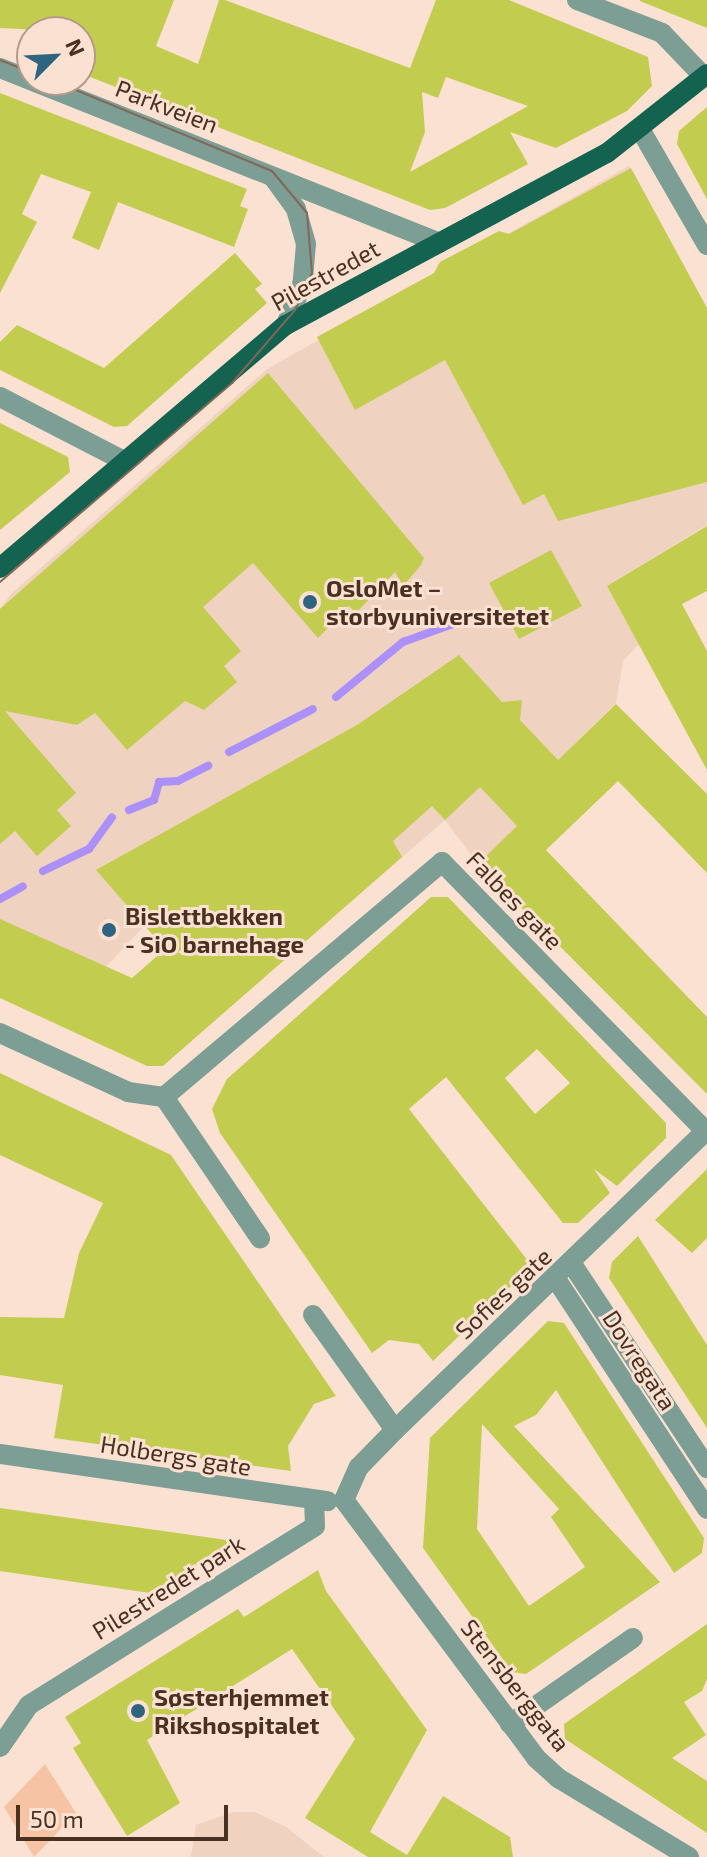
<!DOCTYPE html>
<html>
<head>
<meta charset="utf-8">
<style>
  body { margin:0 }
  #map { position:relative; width:707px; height:1857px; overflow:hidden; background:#fbe1d1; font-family:"Exo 2",sans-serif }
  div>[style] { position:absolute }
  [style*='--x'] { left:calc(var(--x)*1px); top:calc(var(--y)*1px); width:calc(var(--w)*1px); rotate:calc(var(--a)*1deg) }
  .built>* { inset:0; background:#efd2c0 }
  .green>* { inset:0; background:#f6c4a4 }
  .stream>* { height:8px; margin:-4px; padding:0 4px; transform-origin:4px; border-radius:4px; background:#aa90f8 }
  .building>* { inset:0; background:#c2cd4f }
  .minor>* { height:20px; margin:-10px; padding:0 10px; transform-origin:10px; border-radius:10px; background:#7c9e94 }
  .major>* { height:20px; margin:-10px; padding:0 10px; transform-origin:10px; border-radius:10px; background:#146250 }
  .tram>* { height:2px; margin:-1px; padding:0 1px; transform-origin:1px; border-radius:1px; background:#816858 }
  .dots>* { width:22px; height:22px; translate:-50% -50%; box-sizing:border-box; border:4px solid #fbe1d1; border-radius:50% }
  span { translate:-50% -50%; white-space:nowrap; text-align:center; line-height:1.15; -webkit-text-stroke:6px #fbe1d1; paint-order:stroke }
  .street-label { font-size:24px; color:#493020 }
  .poi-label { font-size:24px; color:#493020; font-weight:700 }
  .left { translate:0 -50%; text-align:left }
  .north { position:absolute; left:16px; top:16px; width:80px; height:80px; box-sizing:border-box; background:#fbe1d1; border:2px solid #b49a8a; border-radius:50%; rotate:66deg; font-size:22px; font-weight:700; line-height:32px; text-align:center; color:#493020 }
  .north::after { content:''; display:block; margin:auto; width:28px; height:36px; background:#2f6480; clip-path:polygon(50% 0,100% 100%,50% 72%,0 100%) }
  .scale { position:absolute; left:16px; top:1805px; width:212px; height:36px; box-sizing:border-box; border:4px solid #493020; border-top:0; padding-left:10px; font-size:24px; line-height:28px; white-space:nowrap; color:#493020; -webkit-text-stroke:6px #fbe1d1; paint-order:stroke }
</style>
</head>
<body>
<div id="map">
  <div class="built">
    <i style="clip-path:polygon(629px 166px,707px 308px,707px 525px,607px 586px,639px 644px,623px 661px,616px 703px,505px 812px,518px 826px,478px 864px,445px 820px,229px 1008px,145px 925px,106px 967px,0 998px,0 609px,10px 595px,267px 369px)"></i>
    <i style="clip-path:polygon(233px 1812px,255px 1812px,286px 1827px,324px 1857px,191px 1857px,196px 1825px)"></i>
  </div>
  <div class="green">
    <i style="clip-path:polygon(45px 1764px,76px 1813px,34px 1857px,4px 1807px)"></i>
  </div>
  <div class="stream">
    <i style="--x:336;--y:697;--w:87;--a:-39.4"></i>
    <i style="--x:403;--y:642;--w:65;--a:-19.8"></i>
    <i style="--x:229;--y:752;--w:94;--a:-27.1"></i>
    <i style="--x:129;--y:810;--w:27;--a:-22"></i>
    <i style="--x:154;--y:800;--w:19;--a:-74"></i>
    <i style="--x:159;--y:782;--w:19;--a:-3"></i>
    <i style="--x:178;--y:781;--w:34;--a:-27"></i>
    <i style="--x:43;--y:871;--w:51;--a:-25.6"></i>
    <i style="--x:89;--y:849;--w:39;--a:-54"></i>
    <i style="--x:0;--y:899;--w:26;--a:-29"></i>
  </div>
  <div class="building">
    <i style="clip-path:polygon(evenodd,0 0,174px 0,156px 46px,198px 64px,219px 0,225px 0,410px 68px,436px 0,509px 0,648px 57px,652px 86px,627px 111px,556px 148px,510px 132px,528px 164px,445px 208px,430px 210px,80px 73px,80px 32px,0 28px,0 0,446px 77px,528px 106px,410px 172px,425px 132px,422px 92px,438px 98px,446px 77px)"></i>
    <i style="clip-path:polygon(707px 0,707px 28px,640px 1px,640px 0)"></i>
    <i style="clip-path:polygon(0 93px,247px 189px,240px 206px,248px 209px,234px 247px,118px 202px,99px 250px,72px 238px,91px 192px,41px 174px,22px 214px,37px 222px,0 293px)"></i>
    <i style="clip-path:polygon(707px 107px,707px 199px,677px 144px,679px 131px)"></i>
    <i style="clip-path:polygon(631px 168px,707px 308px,707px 482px,558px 521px,544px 494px,523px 505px,445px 360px,355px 410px,317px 337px,434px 273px,440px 262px,499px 231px,509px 234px)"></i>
    <i style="clip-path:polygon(235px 253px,262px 284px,255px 289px,267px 303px,127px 426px,114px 427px,0 370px,0 342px,17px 325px,104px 368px)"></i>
    <i style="clip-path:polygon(268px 373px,424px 558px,421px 565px,403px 586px,395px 572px,356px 613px,349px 606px,318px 638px,253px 563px,203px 607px,241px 651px,224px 666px,237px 682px,204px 710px,185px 701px,127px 750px,95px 713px,77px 725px,5px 711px,76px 793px,57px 810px,71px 826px,37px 856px,15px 831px,0 844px,0 609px)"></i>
    <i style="clip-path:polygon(0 423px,68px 457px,70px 472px,0 530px)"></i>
    <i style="clip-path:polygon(707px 526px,707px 591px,682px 604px,707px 651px,707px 770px,607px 586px)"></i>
    <i style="clip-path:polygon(551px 550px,582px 606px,519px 639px,489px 583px)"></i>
    <i style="clip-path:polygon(459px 655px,502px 702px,522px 700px,520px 720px,558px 760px,616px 704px,707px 794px,707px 873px,618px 781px,546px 850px,707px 1017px,707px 1094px,478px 864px,517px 826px,480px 787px,445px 820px,432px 806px,393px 841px,402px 857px,163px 1066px,147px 1066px,0 998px,0 919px,132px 978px,165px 949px,96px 870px,357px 725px)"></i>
    <i style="clip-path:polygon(evenodd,431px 897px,448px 897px,666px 1123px,666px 1138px,617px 1186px,594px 1169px,610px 1193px,578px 1223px,563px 1223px,446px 1077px,409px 1109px,532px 1266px,433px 1361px,419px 1344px,389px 1340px,372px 1353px,220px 1133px,212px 1109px,227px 1079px,431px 897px,537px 1049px,570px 1083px,535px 1114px,505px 1078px,537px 1049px)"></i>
    <i style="clip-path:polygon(0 1073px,171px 1155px,336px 1396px,314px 1404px,288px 1446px,291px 1471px,54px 1438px,63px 1385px,0 1375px,0 1317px,64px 1318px,79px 1253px,103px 1203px,0 1155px)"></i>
    <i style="clip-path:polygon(707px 1169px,707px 1238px,692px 1253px,655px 1220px)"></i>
    <i style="clip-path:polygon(638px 1236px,707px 1345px,707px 1428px,609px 1278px,612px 1262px)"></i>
    <i style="clip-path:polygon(evenodd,548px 1321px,564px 1323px,704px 1538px,702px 1553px,674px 1573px,556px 1390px,536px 1415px,514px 1426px,660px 1582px,526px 1674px,512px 1672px,423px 1548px,430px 1438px,548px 1321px,482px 1424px,559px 1509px,551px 1517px,585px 1567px,529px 1606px,477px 1529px,482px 1424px)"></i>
    <i style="clip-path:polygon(0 1508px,234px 1541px,150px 1593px,0 1571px)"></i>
    <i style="clip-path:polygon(318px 1570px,326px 1591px,427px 1730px,370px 1832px,407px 1855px,443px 1796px,510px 1837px,513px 1857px,368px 1857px,305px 1818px,355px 1739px,292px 1649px,147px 1740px,180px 1803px,127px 1836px,73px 1748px,81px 1743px,65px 1717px,238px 1609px,244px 1617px)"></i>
    <i style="clip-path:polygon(707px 1624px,707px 1679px,702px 1691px,684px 1702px,706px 1735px,672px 1758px,707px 1781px,707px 1833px,565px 1739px,564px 1724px)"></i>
  </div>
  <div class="minor">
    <i style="--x:577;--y:0;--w:91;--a:21.2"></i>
    <i style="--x:662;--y:33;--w:61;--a:46.3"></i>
    <i style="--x:0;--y:68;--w:473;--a:21.7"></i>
    <i style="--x:640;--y:129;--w:134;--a:60"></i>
    <i style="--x:273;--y:177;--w:39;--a:54"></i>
    <i style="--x:296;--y:209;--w:36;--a:74"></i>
    <i style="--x:306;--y:244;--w:38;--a:95"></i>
    <i style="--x:303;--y:282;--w:46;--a:111.6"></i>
    <i style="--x:0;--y:397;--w:142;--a:27.3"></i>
    <i style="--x:0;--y:1033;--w:141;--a:24.7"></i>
    <i style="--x:128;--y:1092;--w:36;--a:8"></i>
    <i style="--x:164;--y:1097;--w:364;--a:-40.2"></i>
    <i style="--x:442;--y:862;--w:378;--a:45.6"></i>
    <i style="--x:164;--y:1097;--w:171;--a:55.8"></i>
    <i style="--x:572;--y:1264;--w:245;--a:56.5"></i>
    <i style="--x:556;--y:1279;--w:275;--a:56.7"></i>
    <i style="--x:313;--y:1315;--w:141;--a:54.5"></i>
    <i style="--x:0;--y:1454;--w:331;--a:8.2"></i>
    <i style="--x:344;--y:1500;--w:36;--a:-66"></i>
    <i style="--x:359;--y:1467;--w:52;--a:-45.8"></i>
    <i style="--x:395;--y:1430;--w:433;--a:-43.9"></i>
    <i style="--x:344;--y:1500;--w:322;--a:53.3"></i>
    <i style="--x:536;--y:1758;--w:30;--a:42"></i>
    <i style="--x:558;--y:1778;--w:153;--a:31.1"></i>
    <i style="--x:510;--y:1724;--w:150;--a:-35"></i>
    <i style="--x:0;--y:1747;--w:51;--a:-55.4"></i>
    <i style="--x:29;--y:1705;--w:337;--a:-32"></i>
    <i style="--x:315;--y:1526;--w:24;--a:-92"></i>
  </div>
  <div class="major">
    <i style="--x:0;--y:568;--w:375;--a:-40.4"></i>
    <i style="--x:286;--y:325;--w:364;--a:-28.2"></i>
    <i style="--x:607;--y:153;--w:127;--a:-38.3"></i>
  </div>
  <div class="tram">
    <i style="--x:0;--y:60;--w:35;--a:22"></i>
    <i style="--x:0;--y:582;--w:306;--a:-40.6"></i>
    <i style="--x:232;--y:383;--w:96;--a:-49.2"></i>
    <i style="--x:295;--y:310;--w:41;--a:-65.3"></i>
    <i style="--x:312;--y:273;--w:60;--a:-94.8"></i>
    <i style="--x:307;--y:213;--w:55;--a:-129.8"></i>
    <i style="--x:272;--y:171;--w:239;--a:-157.6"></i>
  </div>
  <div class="dots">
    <i style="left:310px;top:602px;background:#2f6480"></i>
    <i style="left:109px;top:930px;background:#2f6480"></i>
    <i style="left:138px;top:1711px;background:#2f6480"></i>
  </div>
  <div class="street-label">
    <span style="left:167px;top:106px;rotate:21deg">Parkveien</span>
    <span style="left:325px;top:275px;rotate:-29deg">Pilestredet</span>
    <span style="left:515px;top:900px;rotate:46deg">Falbes gate</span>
    <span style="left:503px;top:1293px;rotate:-43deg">Sofies gate</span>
    <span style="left:640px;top:1360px;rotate:57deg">Dovregata</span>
    <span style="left:176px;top:1455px;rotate:9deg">Holbergs gate</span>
    <span style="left:168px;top:1587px;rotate:-32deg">Pilestredet park</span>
    <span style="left:516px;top:1685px;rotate:52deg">Stensberggata</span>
  </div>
  <div class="poi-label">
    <span class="left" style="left:326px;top:602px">OsloMet –<br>storbyuniversitetet</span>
    <span class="left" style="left:125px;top:930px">Bislettbekken<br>- SiO barnehage</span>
    <span class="left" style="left:154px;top:1711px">Søsterhjemmet<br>Rikshospitalet</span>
  </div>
  <div class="north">N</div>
  <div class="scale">50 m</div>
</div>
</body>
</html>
